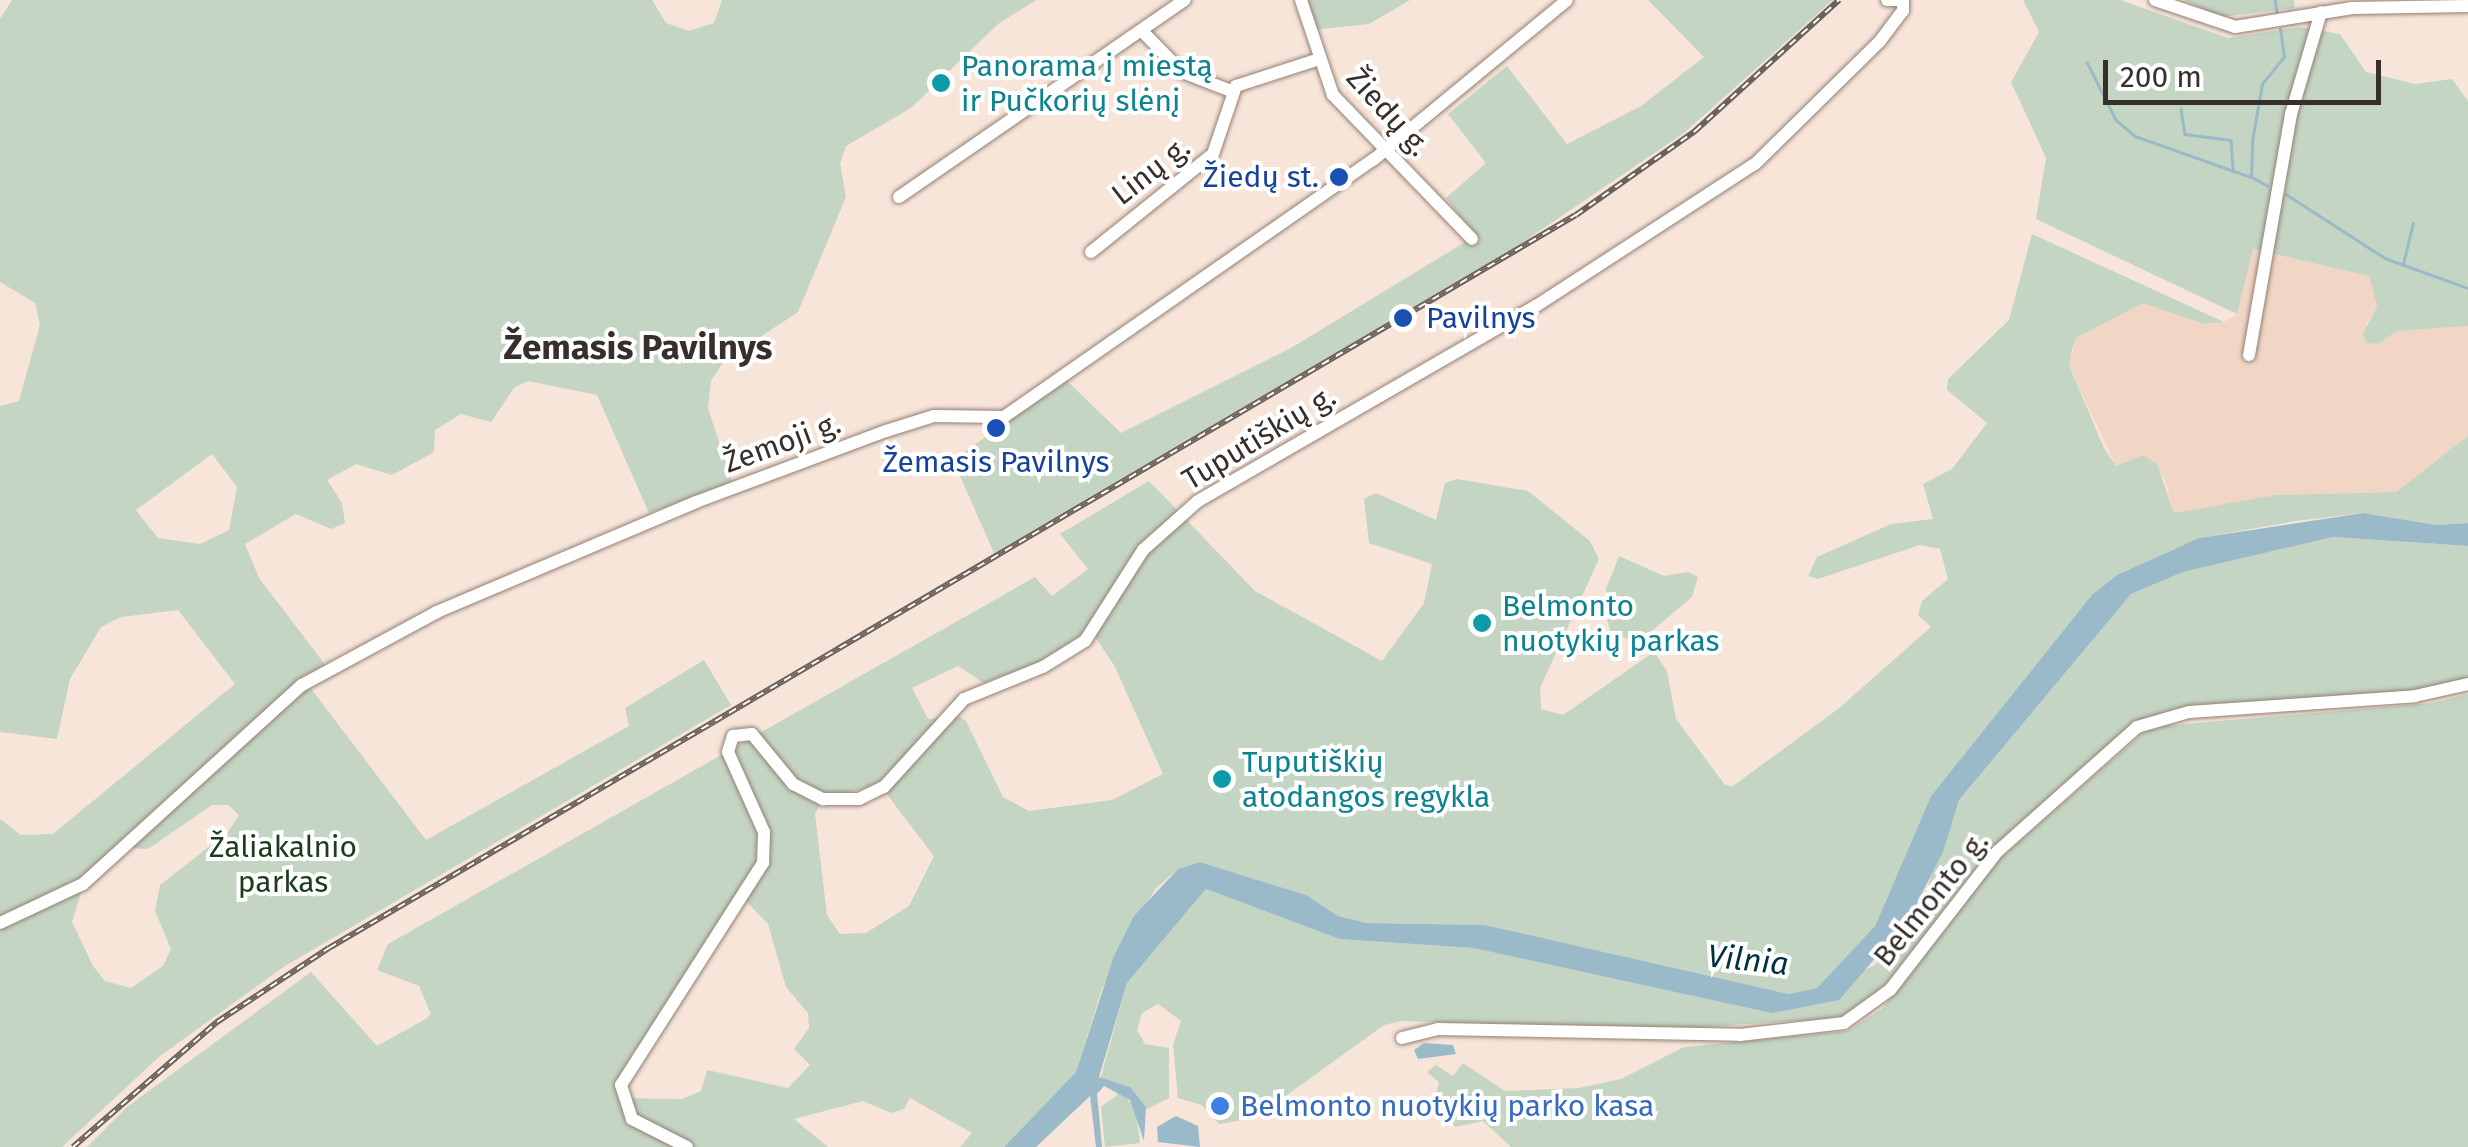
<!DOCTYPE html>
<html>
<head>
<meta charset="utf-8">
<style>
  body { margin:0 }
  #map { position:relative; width:2468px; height:1147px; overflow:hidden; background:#f8e5d9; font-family:"Fira Sans",sans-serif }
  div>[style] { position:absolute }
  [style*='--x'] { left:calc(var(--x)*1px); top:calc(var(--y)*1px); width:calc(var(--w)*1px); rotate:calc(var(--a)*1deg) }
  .built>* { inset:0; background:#f1d6c6 }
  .green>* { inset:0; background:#c4d5c3 }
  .water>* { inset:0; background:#9bbac9 }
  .stream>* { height:2.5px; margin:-1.25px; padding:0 1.25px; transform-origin:1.25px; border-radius:1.25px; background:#9bbac9 }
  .roads { filter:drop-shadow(0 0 2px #928076) drop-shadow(0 0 2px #928076) }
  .minor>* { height:12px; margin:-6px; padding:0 6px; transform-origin:6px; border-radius:6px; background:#fff }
  .rail>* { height:6px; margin-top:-3px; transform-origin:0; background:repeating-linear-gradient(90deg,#fff 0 8px,#6c615b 0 16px); box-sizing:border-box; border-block:2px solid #6c615b }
  .dots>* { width:28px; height:28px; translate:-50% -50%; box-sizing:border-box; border:5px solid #fff; border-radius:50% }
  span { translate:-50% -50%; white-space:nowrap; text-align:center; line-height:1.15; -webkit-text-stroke:8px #fff; paint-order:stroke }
  .culture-label { font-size:30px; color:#0d838f }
  .left { translate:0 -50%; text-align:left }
  .street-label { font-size:30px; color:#362f2b }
  .transit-label { font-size:30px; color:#164399 }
  .right { translate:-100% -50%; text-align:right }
  .park-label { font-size:30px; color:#1b3d1b }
  .shop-label { font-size:30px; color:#366cbe }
  .water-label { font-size:32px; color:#023142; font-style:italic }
  .quarter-label { font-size:35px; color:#362f2b; font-weight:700 }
  .scale { position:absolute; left:2103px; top:60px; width:278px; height:45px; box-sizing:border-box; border:5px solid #362f2b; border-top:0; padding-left:12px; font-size:30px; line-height:35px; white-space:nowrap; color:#362f2b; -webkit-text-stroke:8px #fff; paint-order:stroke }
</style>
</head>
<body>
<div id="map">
  <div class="built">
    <i style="clip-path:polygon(2252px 249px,2370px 276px,2377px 306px,2366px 325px,2379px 344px,2396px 331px,2468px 326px,2468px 436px,2396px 492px,2276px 495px,2201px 513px,2174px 513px,2164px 477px,2143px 455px,2116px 467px,2069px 365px,2076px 338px,2143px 303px,2204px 324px,2224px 322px,2237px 314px)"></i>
  </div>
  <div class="green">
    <i style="clip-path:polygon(evenodd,12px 0,652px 0,666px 23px,689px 31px,714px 23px,722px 0,1036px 0,998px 24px,911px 108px,846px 146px,840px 164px,846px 197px,798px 312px,724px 361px,711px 381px,708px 408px,732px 482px,649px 513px,597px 395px,528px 381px,514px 388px,491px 422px,461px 414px,435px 430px,434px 452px,392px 475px,356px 464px,327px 480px,342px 503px,345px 523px,331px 529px,296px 514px,245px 544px,259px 578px,330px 671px,309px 686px,426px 840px,629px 726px,625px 708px,704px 660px,731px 705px,285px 966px,160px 1056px,62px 1147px,0 1147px,0 928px,82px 889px,72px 922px,93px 966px,105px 981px,131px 988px,163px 966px,171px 949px,155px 911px,160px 885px,228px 832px,239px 815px,228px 805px,212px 805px,148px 849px,128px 848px,78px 883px,0 920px,0 819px,21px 835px,53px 834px,235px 684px,178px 610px,121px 617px,101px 627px,70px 679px,57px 739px,0 732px,0 406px,19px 401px,40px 325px,35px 303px,0 282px,0 19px,12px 0,212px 454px,237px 487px,229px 530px,200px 544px,158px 538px,136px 510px,212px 454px)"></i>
    <i style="clip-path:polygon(1303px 0,1410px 0,1369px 24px,1312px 30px)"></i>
    <i style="clip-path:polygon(1648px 0,1833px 0,1684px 133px,1516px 247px,994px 553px,953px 460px,1066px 380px,1121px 433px,1291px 348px,1475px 236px,1446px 198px,1486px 163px,1448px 114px,1507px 66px,1567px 144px,1641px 106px,1704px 57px)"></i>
    <i style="clip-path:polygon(2023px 0,2120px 0,2228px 38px,2300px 27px,2340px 34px,2366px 72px,2415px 84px,2452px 79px,2468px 101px,2468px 326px,2396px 331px,2379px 344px,2367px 343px,2363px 334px,2377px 306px,2369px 276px,2253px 249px,2237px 314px,2036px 219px,2046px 158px,2011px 82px,2039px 32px)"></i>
    <i style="clip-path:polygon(2184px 0,2294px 0,2295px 8px,2221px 17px)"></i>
    <i style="clip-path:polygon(evenodd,2032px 234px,2224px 322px,2204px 324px,2143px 303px,2076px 338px,2072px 350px,2069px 365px,2104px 448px,2116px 466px,2143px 455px,2157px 464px,2174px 513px,2276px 495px,2396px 492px,2468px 436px,2468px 523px,2437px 525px,2363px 513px,2296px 521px,2199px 538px,2117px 575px,2093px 595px,1931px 796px,1875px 926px,1817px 988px,1789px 994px,1485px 925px,1367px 923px,1338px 916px,1306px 895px,1200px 862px,1178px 869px,1155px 889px,1102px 989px,1076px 1072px,1004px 1147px,960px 1147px,972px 1133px,910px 1098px,904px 1109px,891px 1113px,863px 1101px,794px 1119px,828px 1147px,87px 1147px,127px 1107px,311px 972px,377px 1046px,424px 1020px,431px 1014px,419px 986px,377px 970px,388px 944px,1035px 577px,1052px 596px,1088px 569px,1060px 534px,1149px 481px,1255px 591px,1382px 661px,1424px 603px,1432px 564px,1369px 543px,1364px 499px,1376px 493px,1436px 520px,1445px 483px,1457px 479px,1528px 491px,1590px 541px,1599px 559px,1540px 688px,1541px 709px,1563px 715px,1654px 652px,1667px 671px,1676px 719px,1725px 785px,1733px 786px,1838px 709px,1931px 627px,1918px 615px,1922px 601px,1948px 579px,1940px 549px,1920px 545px,1818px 579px,1808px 576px,1817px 557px,1891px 524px,1933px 519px,1923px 484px,1952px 469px,1987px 423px,1947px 390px,1948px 379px,2009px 320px,2032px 234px,1089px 628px,1114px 665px,1163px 774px,1112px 800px,1029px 811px,1003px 797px,966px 721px,959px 716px,928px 719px,912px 688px,958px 666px,984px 683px,1050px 658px,1089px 628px,2032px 234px,871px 787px,885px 792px,934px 856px,909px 906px,866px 933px,840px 934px,827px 915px,815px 814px,824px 797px,871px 787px,2032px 234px,741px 896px,768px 924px,786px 987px,808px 1013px,809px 1028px,794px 1049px,810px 1065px,788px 1088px,707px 1070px,701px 1091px,682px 1099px,617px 1098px,633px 1052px,658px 1025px,741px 896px)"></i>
    <i style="clip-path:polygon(2333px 537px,2468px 546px,2468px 680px,2401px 693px,2176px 709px,2134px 724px,1992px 849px,1888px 982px,1849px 1017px,1677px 1029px,1401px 1021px,1384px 1025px,1255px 1118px,1219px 1124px,1202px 1105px,1178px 1098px,1173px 1045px,1181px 1021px,1158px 1004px,1142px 1013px,1137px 1030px,1145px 1044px,1169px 1048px,1169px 1098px,1147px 1109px,1131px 1090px,1100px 1080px,1127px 983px,1206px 889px,1339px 939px,1473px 948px,1771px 1013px,1875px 965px,1926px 890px,1959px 800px,2131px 594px,2183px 572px)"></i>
    <i style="clip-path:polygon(1619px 556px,1664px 576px,1688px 572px,1698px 577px,1692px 597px,1641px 640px,1612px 636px,1607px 619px,1606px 589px)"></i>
    <i style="clip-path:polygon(2468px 694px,2468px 1147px,1511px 1147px,1483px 1121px,1455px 1127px,1436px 1095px,1439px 1082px,1427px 1072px,1436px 1065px,1453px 1076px,1463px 1063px,1505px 1091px,1579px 1088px,1621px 1079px,1684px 1047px,1847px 1031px,1882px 1009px,1998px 860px,2150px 727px,2432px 703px)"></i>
    <i style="clip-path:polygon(1121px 1092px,1135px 1107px,1140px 1143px,1105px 1147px,1101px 1107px)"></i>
  </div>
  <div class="water">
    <i style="clip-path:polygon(2363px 513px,2437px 525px,2468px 523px,2468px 546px,2333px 537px,2183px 572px,2131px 594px,1959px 800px,1943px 852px,1909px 919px,1839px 1000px,1771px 1013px,1473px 948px,1339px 939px,1206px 889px,1127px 983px,1099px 1077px,1130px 1087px,1146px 1107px,1144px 1141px,1130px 1100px,1104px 1086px,1097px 1094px,1102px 1147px,1096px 1147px,1090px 1096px,1036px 1147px,1004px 1147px,1076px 1072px,1114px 956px,1134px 916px,1178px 869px,1200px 862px,1306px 895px,1338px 916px,1367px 923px,1485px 925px,1789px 994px,1817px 988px,1875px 926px,1931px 796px,2092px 595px,2117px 575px,2199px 538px)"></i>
    <i style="clip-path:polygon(1424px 1043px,1453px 1045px,1456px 1054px,1418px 1059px,1414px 1050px)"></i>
    <i style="clip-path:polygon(1176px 1116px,1198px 1126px,1200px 1147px,1158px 1142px,1157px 1127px)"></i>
  </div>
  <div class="stream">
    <i style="--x:2275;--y:0;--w:12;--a:81"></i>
    <i style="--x:2087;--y:62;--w:65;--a:63.4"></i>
    <i style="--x:2116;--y:120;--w:25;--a:40"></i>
    <i style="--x:2135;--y:136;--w:123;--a:19.5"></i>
    <i style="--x:2181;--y:109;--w:25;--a:81"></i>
    <i style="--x:2185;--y:134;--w:46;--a:7.4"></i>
    <i style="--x:2231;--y:140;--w:31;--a:86"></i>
    <i style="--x:2267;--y:186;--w:18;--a:-151"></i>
    <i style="--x:2251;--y:177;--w:36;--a:-88"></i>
    <i style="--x:2252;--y:141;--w:58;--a:-80"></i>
    <i style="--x:2262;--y:84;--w:35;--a:-51"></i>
    <i style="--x:2284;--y:57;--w:28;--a:-98"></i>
    <i style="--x:2286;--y:194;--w:118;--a:32.9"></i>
    <i style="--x:2385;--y:258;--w:88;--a:19.9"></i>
    <i style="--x:2403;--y:264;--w:42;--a:-76.3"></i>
  </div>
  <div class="roads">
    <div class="minor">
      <i style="--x:1301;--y:0;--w:100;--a:71.4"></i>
      <i style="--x:1333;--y:95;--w:200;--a:46"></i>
      <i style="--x:1887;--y:0;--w:16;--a:0"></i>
      <i style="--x:2155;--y:0;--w:84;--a:18.6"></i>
      <i style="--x:2235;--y:27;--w:119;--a:-9.2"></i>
      <i style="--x:2352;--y:8;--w:116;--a:-1"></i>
      <i style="--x:1142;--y:31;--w:57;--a:45.7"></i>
      <i style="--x:1182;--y:72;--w:53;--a:21.2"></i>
      <i style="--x:899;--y:197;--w:347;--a:-34.6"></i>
      <i style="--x:1091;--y:252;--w:156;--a:-38.8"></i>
      <i style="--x:1213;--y:154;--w:72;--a:-71.3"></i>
      <i style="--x:1236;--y:86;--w:84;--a:-18"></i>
      <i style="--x:2249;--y:355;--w:245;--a:-80.1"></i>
      <i style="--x:2291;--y:114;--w:106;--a:-73.6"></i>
      <i style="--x:0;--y:923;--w:92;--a:-25.2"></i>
      <i style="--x:83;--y:884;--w:296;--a:-42.3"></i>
      <i style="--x:302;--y:685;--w:153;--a:-28.4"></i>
      <i style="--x:437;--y:612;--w:281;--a:-23"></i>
      <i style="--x:696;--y:502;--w:203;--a:-20.5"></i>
      <i style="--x:886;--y:431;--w:50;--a:-17.4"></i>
      <i style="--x:934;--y:416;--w:70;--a:0.8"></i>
      <i style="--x:1004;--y:417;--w:450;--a:-34.9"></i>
      <i style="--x:1373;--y:160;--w:251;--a:-39.5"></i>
      <i style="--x:1402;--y:1038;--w:37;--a:-14"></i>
      <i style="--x:1438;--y:1029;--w:302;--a:1.1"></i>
      <i style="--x:1740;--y:1035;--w:105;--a:-6.6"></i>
      <i style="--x:1844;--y:1023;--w:57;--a:-35.7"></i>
      <i style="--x:1890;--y:990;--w:176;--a:-52.2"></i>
      <i style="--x:1998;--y:851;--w:186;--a:-41.7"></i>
      <i style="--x:2137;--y:727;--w:54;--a:-16.1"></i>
      <i style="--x:2189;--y:712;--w:227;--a:-4"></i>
      <i style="--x:2415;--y:696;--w:54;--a:-12.8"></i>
      <i style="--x:687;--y:1147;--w:62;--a:-153"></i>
      <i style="--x:632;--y:1119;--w:36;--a:-108"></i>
      <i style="--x:621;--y:1085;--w:264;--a:-57.4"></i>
      <i style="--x:763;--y:863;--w:31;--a:-88"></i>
      <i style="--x:764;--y:832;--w:88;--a:-114.2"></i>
      <i style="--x:728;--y:752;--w:17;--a:-73"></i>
      <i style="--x:733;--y:736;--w:19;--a:-6"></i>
      <i style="--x:752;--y:734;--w:65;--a:50.6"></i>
      <i style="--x:793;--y:784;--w:34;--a:27"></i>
      <i style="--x:823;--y:799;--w:36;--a:0"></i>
      <i style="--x:859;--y:799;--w:28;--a:-26"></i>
      <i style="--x:884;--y:787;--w:119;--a:-47.7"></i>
      <i style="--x:964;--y:699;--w:85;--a:-22.1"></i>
      <i style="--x:1043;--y:667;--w:49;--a:-31.8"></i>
      <i style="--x:1085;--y:641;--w:108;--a:-57.5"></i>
      <i style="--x:1143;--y:550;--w:74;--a:-41.7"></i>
      <i style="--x:1198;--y:501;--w:390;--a:-30"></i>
      <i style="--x:1536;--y:306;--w:261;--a:-33"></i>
      <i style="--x:1755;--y:164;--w:175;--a:-44.5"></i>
      <i style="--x:1880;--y:41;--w:38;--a:-53"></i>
      <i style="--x:1903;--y:11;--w:11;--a:-90"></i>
    </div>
  </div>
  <div class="rail">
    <i style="--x:73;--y:1147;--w:191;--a:-41"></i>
    <i style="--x:217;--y:1022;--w:134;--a:-33.5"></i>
    <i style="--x:329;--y:948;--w:1446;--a:-30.45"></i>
    <i style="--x:1576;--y:215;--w:146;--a:-35.2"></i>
    <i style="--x:1695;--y:131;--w:195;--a:-42.3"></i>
  </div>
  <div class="dots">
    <i style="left:941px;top:83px;background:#0f9aa8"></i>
    <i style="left:1339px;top:177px;background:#1a4fb4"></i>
    <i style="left:1403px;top:318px;background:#1a4fb4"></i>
    <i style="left:996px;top:428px;background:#1a4fb4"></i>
    <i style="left:1482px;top:623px;background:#0f9aa8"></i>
    <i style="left:1222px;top:779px;background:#0f9aa8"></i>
    <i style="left:1220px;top:1106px;background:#3f7fe0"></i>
  </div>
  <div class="culture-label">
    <span class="left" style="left:961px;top:83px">Panorama į miestą<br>ir Pučkorių slėnį</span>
    <span class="left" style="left:1502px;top:623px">Belmonto<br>nuotykių parkas</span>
    <span class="left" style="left:1242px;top:779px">Tuputiškių<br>atodangos regykla</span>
  </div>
  <div class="street-label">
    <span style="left:1388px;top:112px;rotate:48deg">Žiedų g.</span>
    <span style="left:1151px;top:171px;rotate:-38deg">Linų g.</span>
    <span style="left:1259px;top:438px;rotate:-31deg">Tuputiškių g.</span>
    <span style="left:782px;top:443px;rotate:-20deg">Žemoji g.</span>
    <span style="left:1931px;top:899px;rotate:-51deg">Belmonto g.</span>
  </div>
  <div class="transit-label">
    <span class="right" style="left:1319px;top:177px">Žiedų st.</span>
    <span class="left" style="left:1426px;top:318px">Pavilnys</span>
    <span style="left:996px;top:462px">Žemasis Pavilnys</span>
  </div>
  <div class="park-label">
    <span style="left:283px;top:864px">Žaliakalnio<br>parkas</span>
  </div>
  <div class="shop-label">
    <span class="left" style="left:1240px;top:1106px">Belmonto nuotykių parko kasa</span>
  </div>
  <div class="water-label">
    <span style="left:1748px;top:960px;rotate:6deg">Vilnia</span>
  </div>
  <div class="quarter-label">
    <span style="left:638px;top:347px">Žemasis Pavilnys</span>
  </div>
  <div class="scale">200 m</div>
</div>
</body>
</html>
